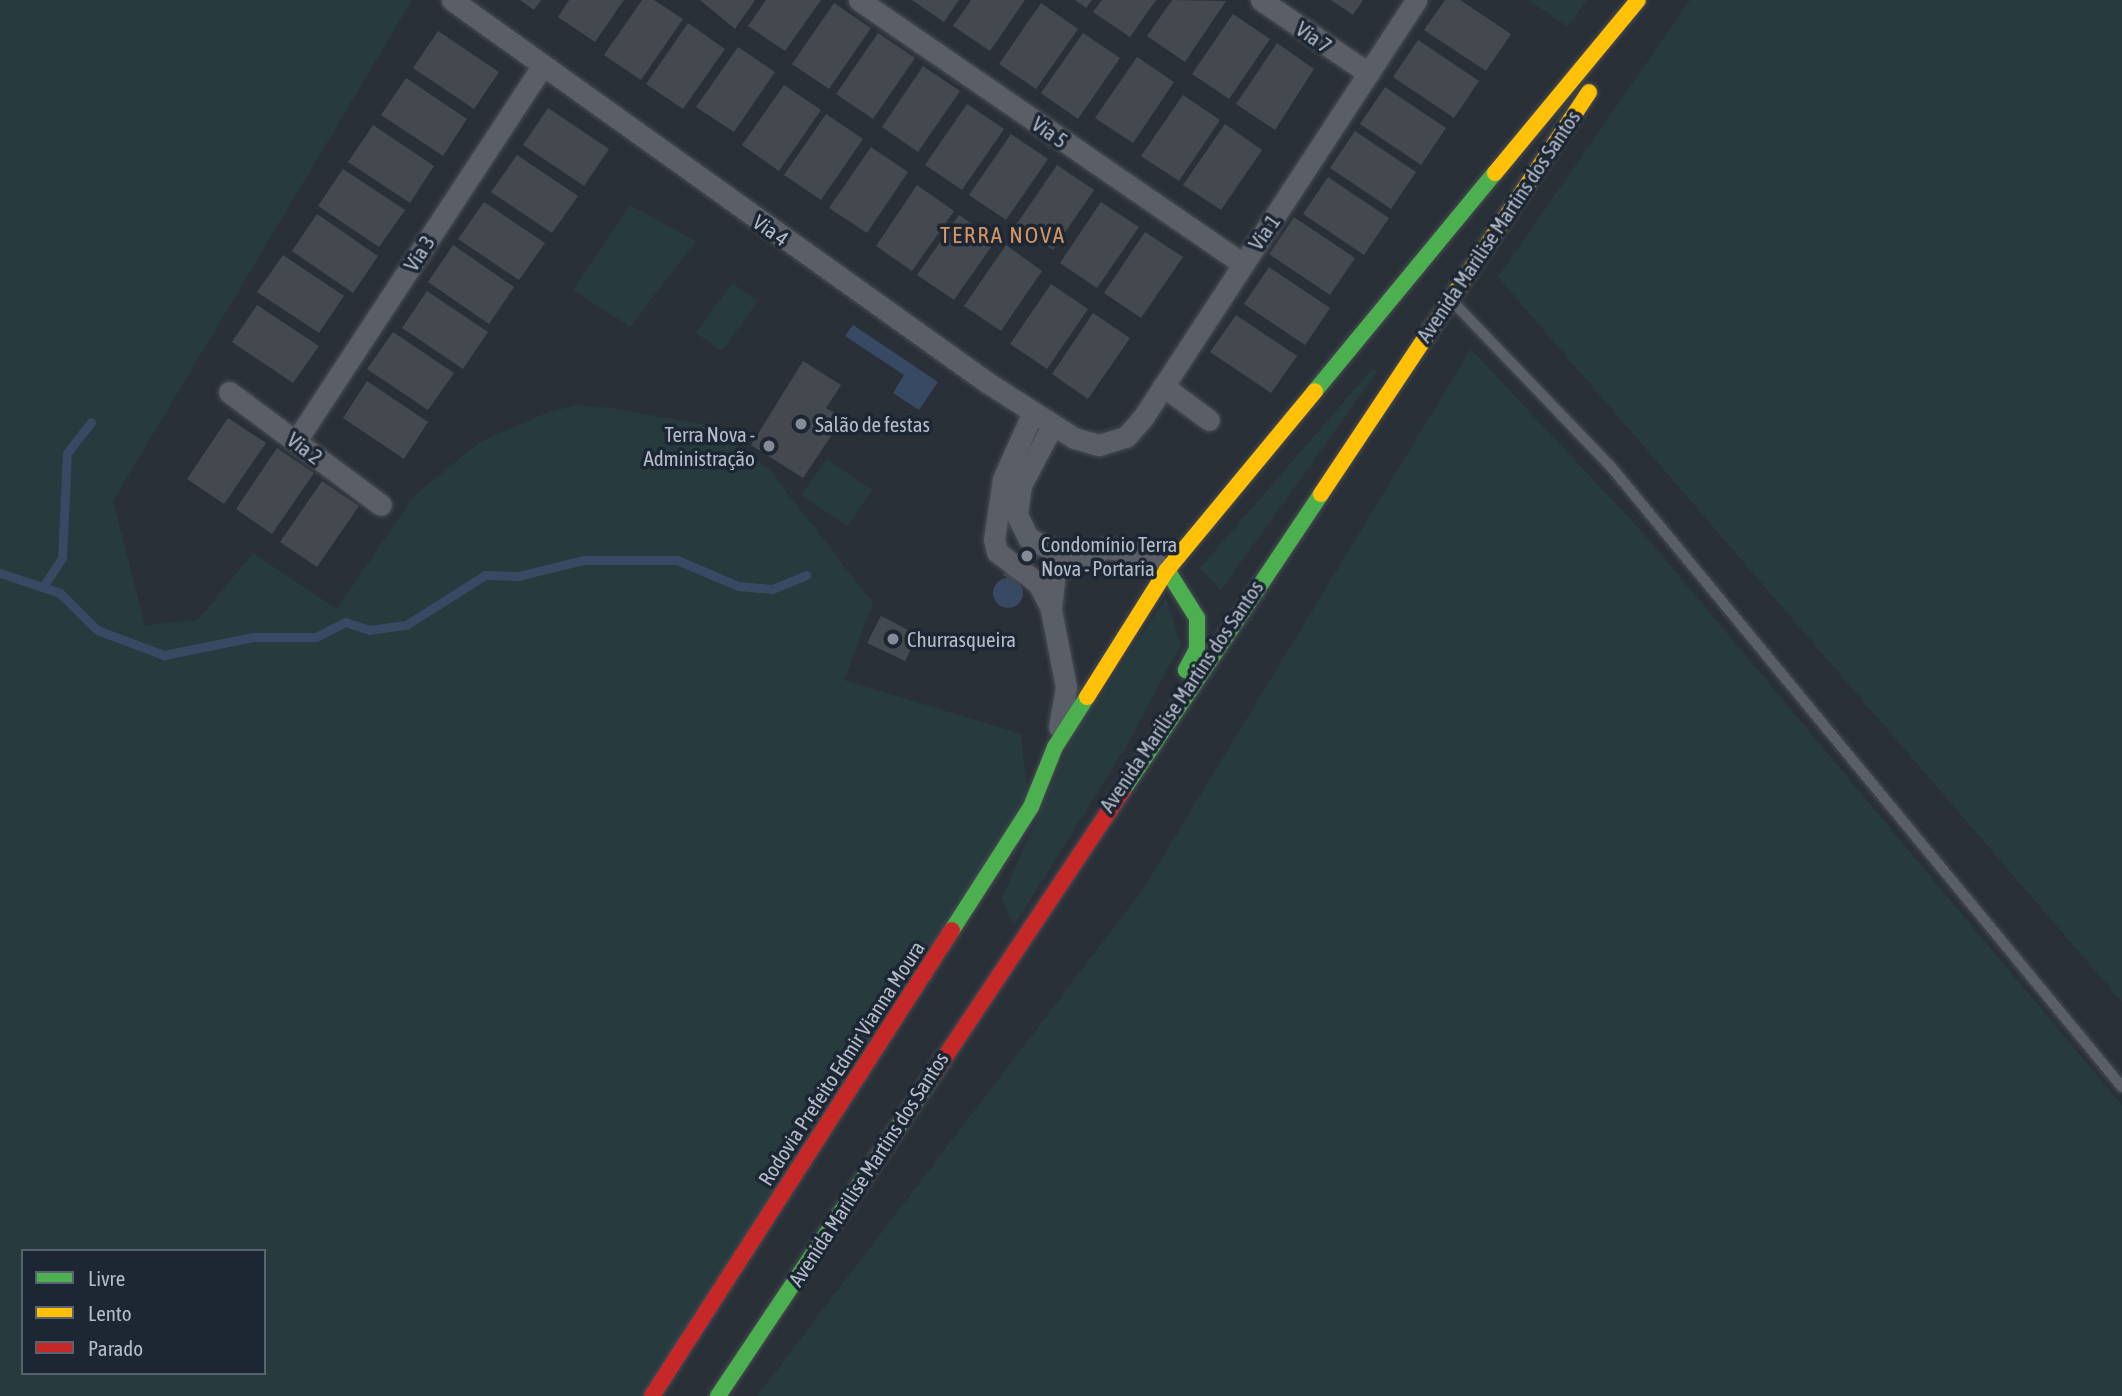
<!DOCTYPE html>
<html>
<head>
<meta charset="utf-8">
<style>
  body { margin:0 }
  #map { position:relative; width:2122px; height:1396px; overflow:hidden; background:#2a3038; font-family:"Asap Condensed",sans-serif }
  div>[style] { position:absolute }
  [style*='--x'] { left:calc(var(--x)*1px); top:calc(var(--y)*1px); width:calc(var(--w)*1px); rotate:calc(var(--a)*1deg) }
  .green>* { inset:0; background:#273a3e }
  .water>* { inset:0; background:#384963 }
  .round { border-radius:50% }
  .stream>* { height:9px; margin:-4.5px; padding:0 4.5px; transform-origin:4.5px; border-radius:4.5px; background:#384963 }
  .building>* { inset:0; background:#444950 }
  .roads { filter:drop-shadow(0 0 2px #484c53) drop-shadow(0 0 2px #484c53) }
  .lane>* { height:10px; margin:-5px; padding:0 5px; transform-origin:5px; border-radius:5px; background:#5a5e66 }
  .street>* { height:21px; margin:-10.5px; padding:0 10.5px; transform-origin:10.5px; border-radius:10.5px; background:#5a5e66 }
  .fast>* { height:16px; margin:-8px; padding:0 8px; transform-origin:8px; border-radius:8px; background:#4caf50 }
  .slow>* { height:16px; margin:-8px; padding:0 8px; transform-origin:8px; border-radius:8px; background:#ffc107 }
  .jam>* { height:16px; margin:-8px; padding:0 8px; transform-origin:8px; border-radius:8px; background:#c62828 }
  .dots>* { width:19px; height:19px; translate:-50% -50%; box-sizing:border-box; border:4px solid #1d2633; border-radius:50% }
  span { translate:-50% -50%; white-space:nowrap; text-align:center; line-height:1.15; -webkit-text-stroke:7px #1d2633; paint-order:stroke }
  .street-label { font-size:21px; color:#b4bcc9 }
  .poi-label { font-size:21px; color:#b4bcc9 }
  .left { translate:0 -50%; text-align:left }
  .right { translate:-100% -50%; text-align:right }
  .neighbourhood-label { font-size:23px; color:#d59563; letter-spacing:2px }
  .legend { position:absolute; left:21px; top:1249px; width:245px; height:126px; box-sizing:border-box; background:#1d2633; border:2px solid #59626f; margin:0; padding:9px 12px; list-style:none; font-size:21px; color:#b4bcc9 }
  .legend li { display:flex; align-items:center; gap:14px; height:35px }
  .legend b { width:35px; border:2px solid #59626f }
</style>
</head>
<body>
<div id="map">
  <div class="green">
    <i style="clip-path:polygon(evenodd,0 0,412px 0,113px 501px,145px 625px,198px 620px,253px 553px,337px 609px,414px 496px,480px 442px,546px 413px,577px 405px,611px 408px,706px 425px,768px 468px,873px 603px,844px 680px,1021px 734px,1029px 806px,658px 1396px,0 1396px,0 0,23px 1251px,264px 1251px,264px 1373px,23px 1373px,23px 1251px)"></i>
    <i style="clip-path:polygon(1528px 0,1587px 0,1568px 27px)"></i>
    <i style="clip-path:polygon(1690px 0,2122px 0,2122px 1002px,1498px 277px)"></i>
    <i style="clip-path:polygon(630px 205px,696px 241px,630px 327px,573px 290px)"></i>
    <i style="clip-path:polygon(732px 283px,758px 301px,722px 351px,696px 333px)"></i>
    <i style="clip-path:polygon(1471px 349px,1643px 533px,2122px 1105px,2122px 1396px,757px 1396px,1144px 888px)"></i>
    <i style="clip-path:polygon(1372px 369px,1377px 372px,1221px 590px,1200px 568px)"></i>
    <i style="clip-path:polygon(827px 459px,872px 490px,847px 526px,801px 495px)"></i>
    <i style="clip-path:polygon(1166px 598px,1181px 644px,1127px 745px,1014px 926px,1002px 898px,1074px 734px)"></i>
  </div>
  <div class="water">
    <i style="clip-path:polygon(853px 325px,938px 382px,919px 410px,893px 393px,904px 375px,845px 336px)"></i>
    <i class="round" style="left:993px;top:578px;width:30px;height:30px"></i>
  </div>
  <div class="stream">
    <i style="--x:0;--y:573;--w:63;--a:18.4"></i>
    <i style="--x:60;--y:593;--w:52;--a:45"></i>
    <i style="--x:97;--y:630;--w:72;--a:20.5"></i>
    <i style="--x:164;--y:655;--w:91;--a:-11.4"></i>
    <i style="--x:253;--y:637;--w:63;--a:0"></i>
    <i style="--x:316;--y:637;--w:33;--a:-27"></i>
    <i style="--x:345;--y:622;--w:25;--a:18"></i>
    <i style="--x:369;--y:630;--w:37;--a:-8"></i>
    <i style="--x:406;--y:625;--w:93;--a:-32.3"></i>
    <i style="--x:485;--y:575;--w:33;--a:2"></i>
    <i style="--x:518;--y:576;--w:67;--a:-13.8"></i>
    <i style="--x:583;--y:560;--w:94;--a:0"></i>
    <i style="--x:677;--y:560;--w:66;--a:23.1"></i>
    <i style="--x:738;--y:586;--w:34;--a:5"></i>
    <i style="--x:772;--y:589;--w:37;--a:-22"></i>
    <i style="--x:43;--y:587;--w:35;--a:-57"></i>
    <i style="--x:62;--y:558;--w:105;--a:-87.3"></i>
    <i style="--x:67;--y:453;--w:39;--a:-52"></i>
  </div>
  <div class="building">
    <i style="clip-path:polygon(520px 0,541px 0,534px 10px)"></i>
    <i style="clip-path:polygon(569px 0,624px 0,595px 42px,558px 17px)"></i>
    <i style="clip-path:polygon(642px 0,654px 0,683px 19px,641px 80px,604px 55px)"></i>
    <i style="clip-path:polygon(700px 0,755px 0,735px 29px)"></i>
    <i style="clip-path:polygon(766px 0,821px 0,785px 51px,748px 26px)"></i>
    <i style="clip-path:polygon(912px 0,959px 0,944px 22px)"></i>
    <i style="clip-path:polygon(971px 0,1025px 0,990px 51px,953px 26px)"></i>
    <i style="clip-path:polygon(1075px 0,1092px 0,1086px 8px)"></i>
    <i style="clip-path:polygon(1102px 0,1156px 0,1130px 37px,1093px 12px)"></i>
    <i style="clip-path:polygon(1172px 0,1226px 1px,1185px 62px,1147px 36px)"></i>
    <i style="clip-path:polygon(1331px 0,1363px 0,1353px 15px)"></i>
    <i style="clip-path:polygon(1445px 0,1460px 0,1511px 34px,1486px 71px,1424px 30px)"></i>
    <i style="clip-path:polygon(834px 3px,871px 28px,829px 89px,792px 64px)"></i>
    <i style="clip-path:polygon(1041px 3px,1078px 29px,1036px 89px,999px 64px)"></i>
    <i style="clip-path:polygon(1233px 14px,1270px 39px,1229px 99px,1192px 74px)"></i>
    <i style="clip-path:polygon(688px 23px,725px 49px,683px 109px,646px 84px)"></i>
    <i style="clip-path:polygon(438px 31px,499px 72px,474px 109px,413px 68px)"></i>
    <i style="clip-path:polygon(878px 33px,915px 58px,873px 119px,836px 94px)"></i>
    <i style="clip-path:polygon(1083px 33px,1120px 58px,1078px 119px,1041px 93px)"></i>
    <i style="clip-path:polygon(1418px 40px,1479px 81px,1454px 118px,1393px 77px)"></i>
    <i style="clip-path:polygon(1277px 43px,1314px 69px,1275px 130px,1236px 104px)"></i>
    <i style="clip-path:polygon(738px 47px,775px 72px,734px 132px,696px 107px)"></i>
    <i style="clip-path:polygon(1137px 57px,1174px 82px,1133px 143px,1095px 118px)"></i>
    <i style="clip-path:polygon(923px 66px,960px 91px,918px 152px,882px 127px)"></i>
    <i style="clip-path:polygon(406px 78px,467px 119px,443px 156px,381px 115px)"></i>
    <i style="clip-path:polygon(784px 85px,821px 110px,779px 171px,742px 145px)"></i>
    <i style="clip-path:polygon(1385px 87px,1446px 128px,1421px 165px,1360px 124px)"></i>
    <i style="clip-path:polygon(1183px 95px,1220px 120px,1179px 181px,1141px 156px)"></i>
    <i style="clip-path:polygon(967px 104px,1004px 129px,962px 190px,925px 165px)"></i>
    <i style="clip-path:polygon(548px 108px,609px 149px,584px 186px,523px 145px)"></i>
    <i style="clip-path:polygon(826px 114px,863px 139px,821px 200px,784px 175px)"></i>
    <i style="clip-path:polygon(1225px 124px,1262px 150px,1221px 210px,1183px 185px)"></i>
    <i style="clip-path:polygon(373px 125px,434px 166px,410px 203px,348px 162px)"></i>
    <i style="clip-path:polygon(1355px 131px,1416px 172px,1391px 209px,1330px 168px)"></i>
    <i style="clip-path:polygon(1011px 134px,1048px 159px,1006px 220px,969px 195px)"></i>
    <i style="clip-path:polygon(871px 147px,908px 172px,867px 233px,829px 208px)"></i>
    <i style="clip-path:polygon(517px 155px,578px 196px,552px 233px,491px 192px)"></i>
    <i style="clip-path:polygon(1057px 165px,1094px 190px,1053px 250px,1016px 225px)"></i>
    <i style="clip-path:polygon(343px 169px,405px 210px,379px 247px,318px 206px)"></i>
    <i style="clip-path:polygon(1328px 177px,1389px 218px,1364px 255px,1303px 214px)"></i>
    <i style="clip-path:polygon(917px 185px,954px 211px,912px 271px,876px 246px)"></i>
    <i style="clip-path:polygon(484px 202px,545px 243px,519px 280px,458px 239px)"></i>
    <i style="clip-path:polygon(1101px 202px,1139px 227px,1097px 288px,1060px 263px)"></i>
    <i style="clip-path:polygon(317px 214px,378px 256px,353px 293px,292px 251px)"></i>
    <i style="clip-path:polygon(959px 215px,996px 240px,954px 300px,917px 275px)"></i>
    <i style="clip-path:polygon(1294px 217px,1355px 258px,1330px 295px,1269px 254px)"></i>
    <i style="clip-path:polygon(1145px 232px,1183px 257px,1141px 318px,1104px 293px)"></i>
    <i style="clip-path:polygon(453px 245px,514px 287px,489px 324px,428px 282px)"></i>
    <i style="clip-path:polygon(1006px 245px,1042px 271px,1001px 331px,964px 306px)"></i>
    <i style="clip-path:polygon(283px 255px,344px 296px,319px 333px,257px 292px)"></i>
    <i style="clip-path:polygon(1269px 267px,1330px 308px,1305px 345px,1244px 304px)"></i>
    <i style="clip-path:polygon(1051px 284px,1088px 309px,1047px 369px,1010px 344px)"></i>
    <i style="clip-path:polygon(427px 291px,488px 332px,463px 369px,402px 328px)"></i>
    <i style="clip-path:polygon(257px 305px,319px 346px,293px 383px,232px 342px)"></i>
    <i style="clip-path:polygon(1093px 313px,1130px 338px,1088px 399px,1052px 374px)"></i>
    <i style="clip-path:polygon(1236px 315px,1297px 356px,1271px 393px,1210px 352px)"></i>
    <i style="clip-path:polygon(393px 332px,454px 373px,428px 410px,367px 369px)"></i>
    <i style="clip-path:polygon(803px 361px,841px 385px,826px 408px,843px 418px,803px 478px,751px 445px)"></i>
    <i style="clip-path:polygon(367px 381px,428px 422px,404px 459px,343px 418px)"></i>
    <i style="clip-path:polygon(228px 418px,266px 443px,224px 504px,187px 479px)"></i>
    <i style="clip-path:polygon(277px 448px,314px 473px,272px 534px,236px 509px)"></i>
    <i style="clip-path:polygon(322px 481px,359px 506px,317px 567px,280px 542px)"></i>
    <i style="clip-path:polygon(1027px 539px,1043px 550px,1027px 573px,1012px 562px)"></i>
    <i style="clip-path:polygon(1010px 565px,1024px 575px,1017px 584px,1003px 575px)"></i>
    <i style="clip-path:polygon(881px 616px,918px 635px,905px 661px,867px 643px)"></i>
  </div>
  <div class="roads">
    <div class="lane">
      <i style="--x:1454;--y:303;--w:228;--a:46.2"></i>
      <i style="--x:1612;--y:468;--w:802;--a:50.51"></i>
    </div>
    <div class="street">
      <i style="--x:452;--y:0;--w:659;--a:35.55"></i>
      <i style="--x:988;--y:383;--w:102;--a:32.6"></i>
      <i style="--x:1074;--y:438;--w:26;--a:16"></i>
      <i style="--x:1099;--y:445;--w:28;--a:-17"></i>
      <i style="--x:1126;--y:437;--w:28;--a:-49"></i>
      <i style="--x:1144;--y:416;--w:497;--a:-56.8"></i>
      <i style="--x:859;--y:0;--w:465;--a:34.5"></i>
      <i style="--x:1261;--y:0;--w:130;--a:34.3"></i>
      <i style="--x:1163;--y:386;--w:57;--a:36.5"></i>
      <i style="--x:229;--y:392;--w:189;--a:36.6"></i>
      <i style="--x:1033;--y:412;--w:73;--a:114.1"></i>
      <i style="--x:1003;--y:479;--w:61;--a:98.5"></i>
      <i style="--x:994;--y:539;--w:13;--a:77"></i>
      <i style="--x:997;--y:552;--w:51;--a:37.1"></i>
      <i style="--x:1038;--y:583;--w:27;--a:63"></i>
      <i style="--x:1052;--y:426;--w:67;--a:117.7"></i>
      <i style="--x:1021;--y:485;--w:30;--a:98"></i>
      <i style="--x:1017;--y:515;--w:25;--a:64"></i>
      <i style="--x:1028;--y:538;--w:49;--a:25.5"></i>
      <i style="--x:296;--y:441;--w:448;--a:-56.7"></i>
      <i style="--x:1059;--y:727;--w:41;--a:-80.1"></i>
      <i style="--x:1066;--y:687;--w:78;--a:-101"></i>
      <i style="--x:1051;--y:610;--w:39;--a:-84"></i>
      <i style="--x:1055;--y:571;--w:56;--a:-24.3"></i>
      <i style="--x:1106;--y:548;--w:30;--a:9"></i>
      <i style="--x:1136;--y:553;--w:35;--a:29"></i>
    </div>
    <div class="fast">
      <i style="--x:1315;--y:391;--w:283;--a:-50.5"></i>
      <i style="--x:1167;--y:570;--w:57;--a:58"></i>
      <i style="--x:1197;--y:618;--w:31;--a:90"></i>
      <i style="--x:1197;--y:649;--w:24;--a:118"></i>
      <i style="--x:1123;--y:790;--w:356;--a:-56.2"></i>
      <i style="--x:952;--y:930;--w:146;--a:-57.3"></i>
      <i style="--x:1031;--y:807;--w:65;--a:-68.2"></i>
      <i style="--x:1055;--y:747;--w:59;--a:-57.4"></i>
      <i style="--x:718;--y:1396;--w:386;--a:-56.2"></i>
    </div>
    <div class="slow">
      <i style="--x:1495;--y:173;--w:224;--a:-50.4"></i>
      <i style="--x:1321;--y:494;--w:483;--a:-56.3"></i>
      <i style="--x:1087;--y:697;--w:150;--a:-57.8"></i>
      <i style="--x:1167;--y:570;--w:232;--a:-50.4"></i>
    </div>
    <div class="jam">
      <i style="--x:933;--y:1075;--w:343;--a:-56.3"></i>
      <i style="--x:652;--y:1396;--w:554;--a:-57.23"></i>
    </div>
  </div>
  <div class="dots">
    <i style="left:801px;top:424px;background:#848b96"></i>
    <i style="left:769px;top:446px;background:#848b96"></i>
    <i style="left:1027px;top:556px;background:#848b96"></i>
    <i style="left:893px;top:639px;background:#848b96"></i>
  </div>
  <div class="street-label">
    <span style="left:1314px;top:37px;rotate:35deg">Via 7</span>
    <span style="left:1050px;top:132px;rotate:35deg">Via 5</span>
    <span style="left:1498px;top:226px;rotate:-56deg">Avenida Marilise Martins dos Santos</span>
    <span style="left:771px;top:230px;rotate:35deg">Via 4</span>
    <span style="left:1264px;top:232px;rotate:-55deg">Via 1</span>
    <span style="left:419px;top:253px;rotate:-57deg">Via 3</span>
    <span style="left:305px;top:448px;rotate:37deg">Via 2</span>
    <span style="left:1181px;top:696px;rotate:-56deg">Avenida Marilise Martins dos Santos</span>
    <span style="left:841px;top:1063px;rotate:-57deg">Rodovia Prefeito Edmir Vianna Moura</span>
    <span style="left:868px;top:1169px;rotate:-57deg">Avenida Marilise Martins dos Santos</span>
  </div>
  <div class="poi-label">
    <span class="left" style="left:815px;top:424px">Salão de festas</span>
    <span class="right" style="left:755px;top:446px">Terra Nova -<br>Administração</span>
    <span class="left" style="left:1041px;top:556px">Condomínio Terra<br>Nova - Portaria</span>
    <span class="left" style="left:907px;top:639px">Churrasqueira</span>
  </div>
  <div class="neighbourhood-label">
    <span style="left:1003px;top:235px">TERRA NOVA</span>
  </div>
  <ul class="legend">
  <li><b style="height:9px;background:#4caf50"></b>Livre</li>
  <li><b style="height:9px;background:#ffc107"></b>Lento</li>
  <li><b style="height:9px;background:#c62828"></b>Parado</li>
  </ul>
</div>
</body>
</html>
